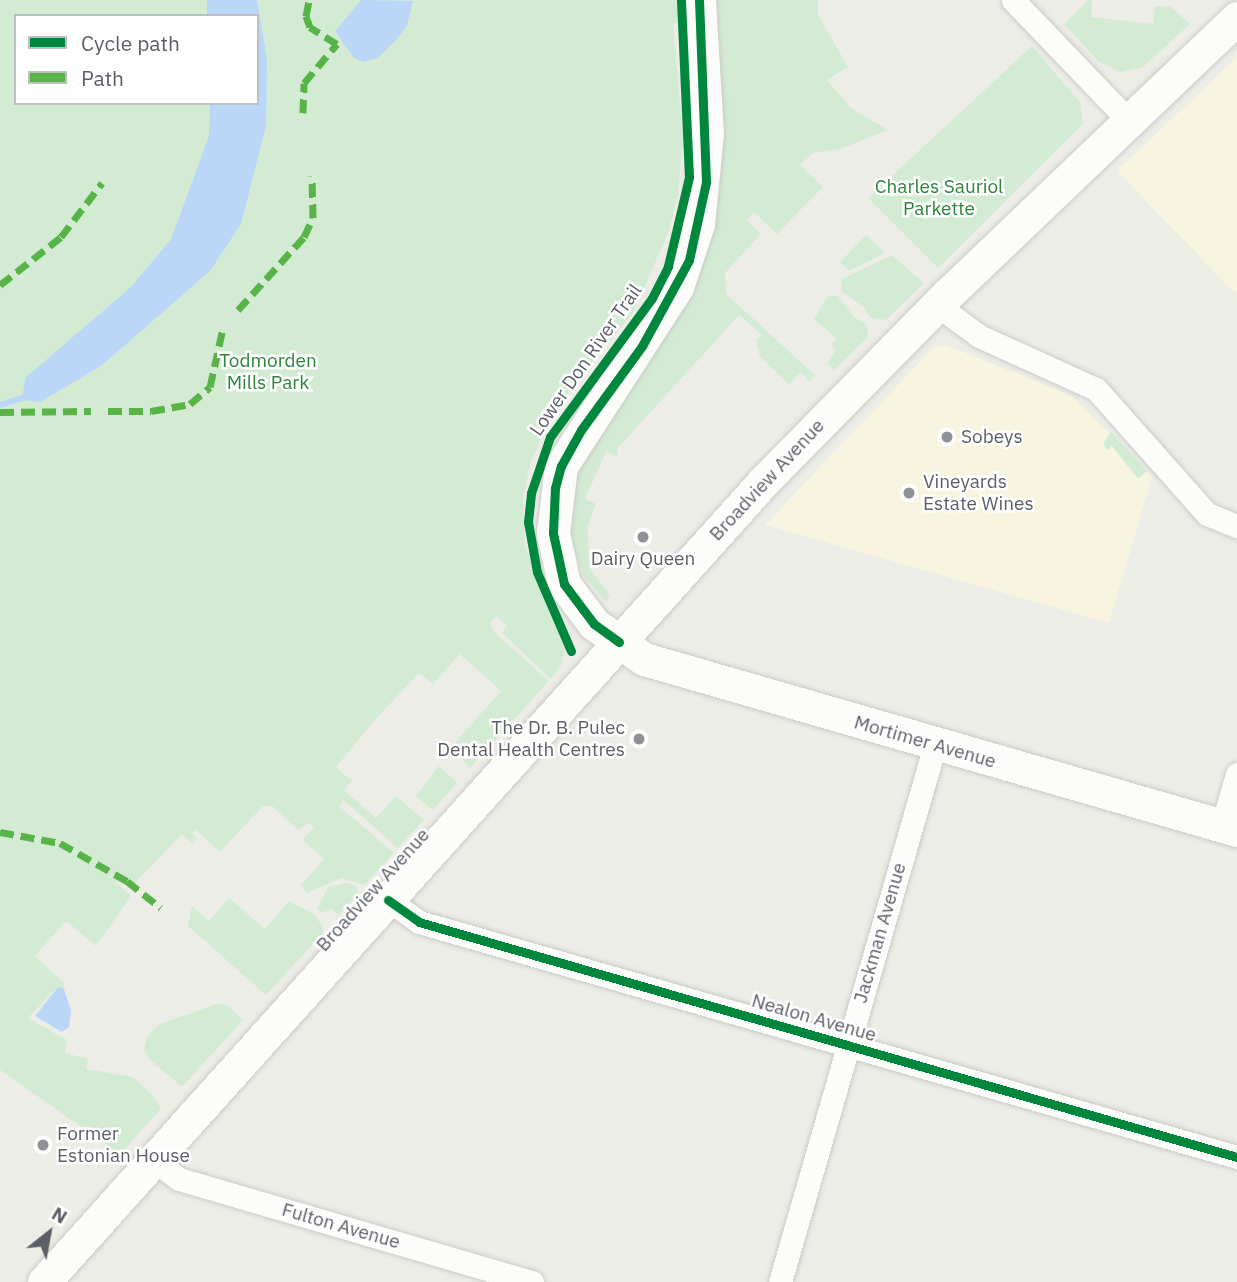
<!DOCTYPE html>
<html>
<head>
<meta charset="utf-8">
<style>
  body { margin:0 }
  #map { position:relative; width:1237px; height:1282px; overflow:hidden; background:#edede7; font-family:"IBM Plex Sans",sans-serif }
  div>[style] { position:absolute }
  [style*='--x'] { left:calc(var(--x)*1px); top:calc(var(--y)*1px); width:calc(var(--w)*1px); rotate:calc(var(--a)*1deg) }
  .commercial>* { inset:0; background:#f7f5e0 }
  .green>* { inset:0; background:#d3ebd3 }
  .water>* { inset:0; background:#bbd7f8 }
  .stream>* { height:6px; margin:-3px; padding:0 3px; transform-origin:3px; border-radius:3px; background:#bbd7f8 }
  .roads { filter:drop-shadow(0 0 2px #cacbc9) drop-shadow(0 0 2px #cacbc9) }
  .street>* { height:23px; margin:-11.5px; padding:0 11.5px; transform-origin:11.5px; border-radius:11.5px; background:#fcfcfb }
  .secondary>* { height:33px; margin:-16.5px; padding:0 16.5px; transform-origin:16.5px; border-radius:16.5px; background:#fcfcfb }
  .quiet>* { height:7px; margin-top:-3.5px; transform-origin:0; background:repeating-linear-gradient(90deg,#58b449 0 14px,transparent 0 21px) }
  .cycleway>* { height:9px; margin:-4.5px; padding:0 4.5px; transform-origin:4.5px; border-radius:4.5px; background:#00873e }
  .dots>* { width:19px; height:19px; translate:-50% -50%; box-sizing:border-box; border:4px solid #fff; border-radius:50% }
  span { translate:-50% -50%; white-space:nowrap; text-align:center; line-height:1.15; -webkit-text-stroke:5px #fff; paint-order:stroke }
  .park-label { font-size:19px; color:#2c853b }
  .street-label { font-size:19px; color:#5c5f66 }
  .poi-label { font-size:19px; color:#5c5f66 }
  .left { translate:0 -50%; text-align:left }
  .right { translate:-100% -50%; text-align:right }
  .legend { position:absolute; left:14px; top:14px; width:245px; height:91px; box-sizing:border-box; background:#fff; border:2px solid #bebfc2; margin:0; padding:9px 12px; list-style:none; font-size:21px; color:#5c5f66 }
  .legend li { display:flex; align-items:center; gap:14px; height:35px }
  .legend b { width:35px; border:2px solid #bebfc2 }
  .north { position:absolute; left:14px; top:1198px; width:70px; height:70px; -webkit-text-stroke:5px #fff; paint-order:stroke; rotate:31deg; font-size:19px; font-weight:700; line-height:28px; text-align:center; color:#5c5f66 }
  .north::after { content:''; display:block; margin:auto; width:24px; height:32px; background:#5c5f66; clip-path:polygon(50% 0,100% 100%,50% 72%,0 100%) }
</style>
</head>
<body>
<div id="map">
  <div class="commercial">
    <i style="clip-path:polygon(1237px 57px,1237px 295px,1117px 171px)"></i>
    <i style="clip-path:polygon(946px 345px,1072px 396px,1152px 477px,1109px 623px,765px 525px,934px 347px)"></i>
  </div>
  <div class="green">
    <i style="clip-path:polygon(evenodd,0 0,818px 0,818px 15px,848px 67px,827px 80px,852px 109px,888px 130px,840px 149px,813px 153px,800px 165px,823px 187px,777px 234px,754px 212px,747px 220px,761px 234px,725px 273px,726px 294px,815px 375px,810px 382px,801px 372px,789px 384px,760px 357px,756px 340px,761px 334px,739px 315px,617px 449px,617px 457px,606px 452px,585px 499px,596px 504px,588px 526px,589px 567px,610px 595px,606px 602px,584px 576px,568px 529px,575px 478px,587px 454px,675px 316px,712px 14px,673px 24px,683px 138px,678px 195px,668px 233px,634px 311px,570px 390px,547px 429px,531px 460px,523px 499px,525px 546px,566px 645px,562px 664px,551px 679px,502px 633px,507px 626px,496px 616px,490px 623px,494px 632px,549px 681px,470px 768px,451px 747px,501px 691px,460px 654px,433px 684px,419px 673px,374px 721px,336px 767px,352px 781px,344px 790px,376px 818px,396px 796px,424px 820px,398px 848px,343px 800px,339px 806px,394px 853px,365px 885px,341px 878px,307px 893px,301px 885px,324px 859px,303px 840px,314px 827px,309px 823px,298px 830px,272px 806px,263px 806px,220px 852px,195px 829px,192px 833px,197px 838px,193px 844px,182px 834px,131px 887px,115px 881px,131px 896px,96px 946px,66px 921px,35px 956px,64px 983px,64px 989px,58px 987px,28px 1018px,67px 1040px,65px 1053px,88px 1059px,86px 1069px,133px 1077px,156px 1099px,161px 1109px,120px 1154px,0 1070px,0 0,16px 16px,257px 16px,257px 103px,16px 103px,16px 16px)"></i>
    <i style="clip-path:polygon(1088px 0,1092px 0,1091px 17px,1153px 24px,1155px 6px,1171px 7px,1190px 24px,1143px 67px,1120px 72px,1098px 61px,1064px 24px)"></i>
    <i style="clip-path:polygon(1032px 46px,1080px 102px,1083px 124px,938px 268px,868px 198px)"></i>
    <i style="clip-path:polygon(866px 235px,885px 253px,849px 271px,840px 262px)"></i>
    <i style="clip-path:polygon(892px 255px,924px 283px,886px 320px,870px 318px,865px 308px,841px 291px,842px 279px)"></i>
    <i style="clip-path:polygon(837px 295px,855px 318px,866px 323px,868px 337px,834px 371px,827px 363px,836px 350px,831px 344px,837px 339px,814px 319px,827px 297px)"></i>
    <i style="clip-path:polygon(1111px 432px,1147px 471px,1138px 479px,1112px 446px,1107px 450px,1103px 444px)"></i>
    <i style="clip-path:polygon(439px 766px,457px 783px,433px 810px,416px 796px)"></i>
    <i style="clip-path:polygon(347px 883px,355px 885px,358px 893px,339px 915px,331px 909px,322px 913px,317px 909px,328px 887px)"></i>
    <i style="clip-path:polygon(229px 898px,265px 929px,289px 901px,314px 914px,323px 927px,323px 933px,266px 995px,188px 926px,192px 906px,209px 921px)"></i>
    <i style="clip-path:polygon(217px 1004px,227px 1005px,243px 1020px,182px 1087px,149px 1059px,144px 1049px,147px 1036px,160px 1024px)"></i>
  </div>
  <div class="water">
    <i style="clip-path:polygon(207px 0,257px 0,267px 59px,266px 126px,241px 224px,210px 271px,101px 366px,40px 402px,22px 400px,25px 378px,131px 287px,171px 239px,209px 136px,210px 103px,257px 103px,257px 16px,207px 16px)"></i>
    <i style="clip-path:polygon(361px 0,413px 1px,407px 25px,397px 39px,378px 58px,363px 62px,354px 58px,335px 31px)"></i>
    <i style="clip-path:polygon(58px 987px,64px 989px,71px 1010px,69px 1027px,62px 1032px,35px 1016px)"></i>
  </div>
  <div class="stream">
    <i style="--x:0;--y:405;--w:28;--a:-18"></i>
  </div>
  <div class="roads">
    <div class="street">
      <i style="--x:1013;--y:0;--w:165;--a:46.2"></i>
      <i style="--x:937;--y:305;--w:52;--a:36.4"></i>
      <i style="--x:979;--y:336;--w:128;--a:24.4"></i>
      <i style="--x:1096;--y:389;--w:167;--a:48.4"></i>
      <i style="--x:1207;--y:514;--w:32;--a:22"></i>
      <i style="--x:1222;--y:826;--w:54;--a:-73.9"></i>
      <i style="--x:388;--y:900;--w:38;--a:35"></i>
      <i style="--x:419;--y:922;--w:851;--a:16.03"></i>
      <i style="--x:155;--y:1161;--w:30;--a:37"></i>
      <i style="--x:179;--y:1179;--w:368;--a:16.3"></i>
      <i style="--x:780;--y:1282;--w:559;--a:-73.9"></i>
    </div>
    <div class="secondary">
      <i style="--x:699;--y:0;--w:133;--a:86.6"></i>
      <i style="--x:707;--y:133;--w:91;--a:95.6"></i>
      <i style="--x:698;--y:224;--w:66;--a:108.4"></i>
      <i style="--x:677;--y:287;--w:213;--a:122.9"></i>
      <i style="--x:561;--y:466;--w:67;--a:96.8"></i>
      <i style="--x:553;--y:533;--w:52;--a:77.8"></i>
      <i style="--x:564;--y:584;--w:50;--a:53.1"></i>
      <i style="--x:594;--y:624;--w:61;--a:35"></i>
      <i style="--x:644;--y:659;--w:617;--a:16.09"></i>
      <i style="--x:44;--y:1282;--w:1077;--a:-48.05"></i>
      <i style="--x:764;--y:481;--w:261;--a:-45.5"></i>
      <i style="--x:947;--y:295;--w:401;--a:-43.7"></i>
    </div>
  </div>
  <div class="quiet">
    <i style="--x:303;--y:113;--w:30;--a:-88"></i>
    <i style="--x:304;--y:83;--w:51;--a:-49.8"></i>
    <i style="--x:337;--y:44;--w:32;--a:-148"></i>
    <i style="--x:310;--y:27;--w:12;--a:-110"></i>
    <i style="--x:306;--y:16;--w:16;--a:-79"></i>
    <i style="--x:0;--y:285;--w:78;--a:-38.2"></i>
    <i style="--x:61;--y:237;--w:68;--a:-52.8"></i>
    <i style="--x:238;--y:310;--w:98;--a:-47.9"></i>
    <i style="--x:304;--y:237;--w:21;--a:-65"></i>
    <i style="--x:313;--y:218;--w:42;--a:-91.4"></i>
    <i style="--x:108;--y:411;--w:43;--a:0"></i>
    <i style="--x:151;--y:411;--w:40;--a:-10"></i>
    <i style="--x:190;--y:404;--w:26;--a:-40"></i>
    <i style="--x:210;--y:387;--w:60;--a:-77.6"></i>
    <i style="--x:0;--y:412;--w:91;--a:-0.6"></i>
    <i style="--x:0;--y:832;--w:61;--a:10.4"></i>
    <i style="--x:60;--y:843;--w:77;--a:29.6"></i>
    <i style="--x:127;--y:881;--w:43;--a:38.5"></i>
  </div>
  <div class="cycleway">
    <i style="--x:619;--y:642;--w:31;--a:-144"></i>
    <i style="--x:594;--y:624;--w:50;--a:-126.9"></i>
    <i style="--x:564;--y:584;--w:52;--a:-102.2"></i>
    <i style="--x:553;--y:533;--w:45;--a:-87.5"></i>
    <i style="--x:555;--y:488;--w:23;--a:-75"></i>
    <i style="--x:561;--y:466;--w:41;--a:-60.9"></i>
    <i style="--x:581;--y:430;--w:104;--a:-54"></i>
    <i style="--x:642;--y:346;--w:98;--a:-61.3"></i>
    <i style="--x:689;--y:260;--w:80;--a:-77.7"></i>
    <i style="--x:706;--y:182;--w:182;--a:-92.2"></i>
    <i style="--x:571;--y:651;--w:86;--a:-113.3"></i>
    <i style="--x:537;--y:572;--w:51;--a:-100.2"></i>
    <i style="--x:528;--y:522;--w:29;--a:-84"></i>
    <i style="--x:531;--y:493;--w:59;--a:-71.3"></i>
    <i style="--x:550;--y:437;--w:172;--a:-53.7"></i>
    <i style="--x:652;--y:298;--w:36;--a:-63"></i>
    <i style="--x:668;--y:266;--w:91;--a:-76.7"></i>
    <i style="--x:689;--y:177;--w:177;--a:-92.6"></i>
    <i style="--x:388;--y:900;--w:38;--a:35"></i>
    <i style="--x:419;--y:922;--w:851;--a:16.03"></i>
  </div>
  <div class="dots">
    <i style="left:947px;top:437px;background:#8f9193"></i>
    <i style="left:909px;top:493px;background:#8f9193"></i>
    <i style="left:643px;top:537px;background:#8f9193"></i>
    <i style="left:639px;top:739px;background:#8f9193"></i>
    <i style="left:43px;top:1145px;background:#8f9193"></i>
  </div>
  <div class="park-label">
    <span style="left:939px;top:198px">Charles Sauriol<br>Parkette</span>
    <span style="left:268px;top:372px">Todmorden<br>Mills Park</span>
  </div>
  <div class="street-label">
    <span style="left:586px;top:360px;rotate:-55deg">Lower Don River Trail</span>
    <span style="left:767px;top:480px;rotate:-47deg">Broadview Avenue</span>
    <span style="left:925px;top:742px;rotate:16deg">Mortimer Avenue</span>
    <span style="left:373px;top:890px;rotate:-48deg">Broadview Avenue</span>
    <span style="left:880px;top:933px;rotate:-74deg">Jackman Avenue</span>
    <span style="left:814px;top:1018px;rotate:16deg">Nealon Avenue</span>
    <span style="left:341px;top:1226px;rotate:16deg">Fulton Avenue</span>
  </div>
  <div class="poi-label">
    <span class="left" style="left:961px;top:437px">Sobeys</span>
    <span class="left" style="left:923px;top:493px">Vineyards<br>Estate Wines</span>
    <span style="left:643px;top:559px">Dairy Queen</span>
    <span class="right" style="left:625px;top:739px">The Dr. B. Pulec<br>Dental Health Centres</span>
    <span class="left" style="left:57px;top:1145px">Former<br>Estonian House</span>
  </div>
  <ul class="legend">
  <li><b style="height:9px;background:#00873e"></b>Cycle path</li>
  <li><b style="height:9px;background:#58b449"></b>Path</li>
  </ul>
  <div class="north">N</div>
</div>
</body>
</html>
